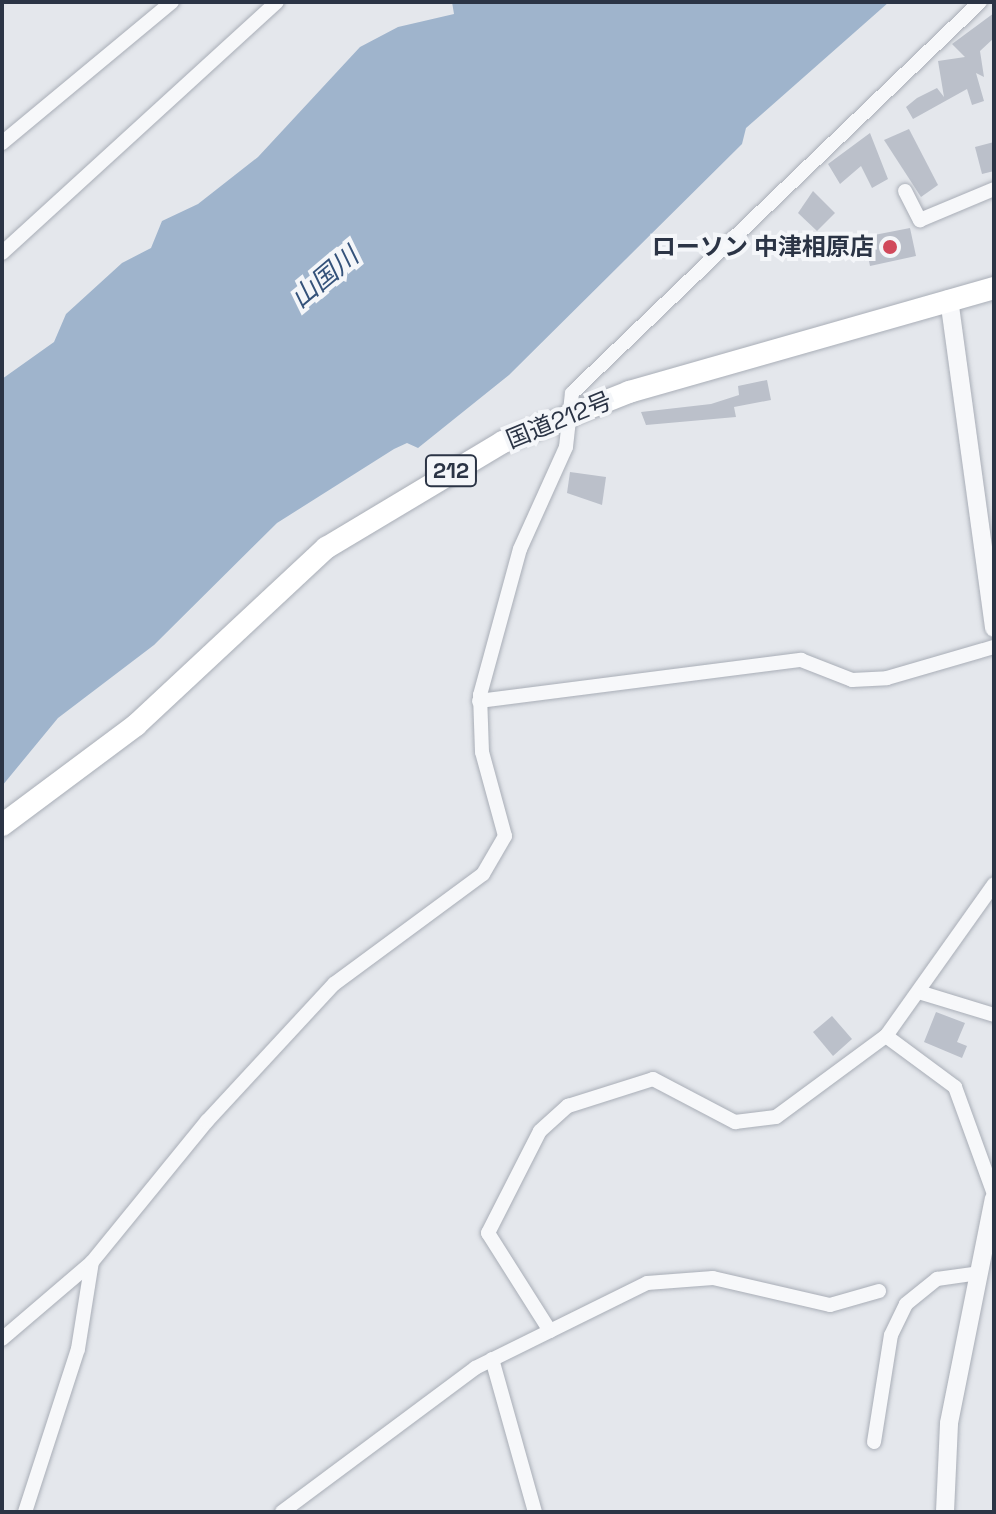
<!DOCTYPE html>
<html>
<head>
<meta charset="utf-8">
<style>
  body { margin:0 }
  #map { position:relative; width:996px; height:1514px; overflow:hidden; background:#e4e7ec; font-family:"Space Grotesk","Noto Sans JP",sans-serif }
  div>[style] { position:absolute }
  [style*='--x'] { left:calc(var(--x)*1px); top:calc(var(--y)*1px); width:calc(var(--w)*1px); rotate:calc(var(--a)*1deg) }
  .water>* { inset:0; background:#9fb4cc }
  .building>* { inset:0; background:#bbc0ca }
  .roads { filter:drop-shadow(0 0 2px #a9aeb7) drop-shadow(0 0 2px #a9aeb7) }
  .minor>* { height:14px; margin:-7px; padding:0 7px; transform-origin:7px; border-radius:7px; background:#f7f8fa }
  .tertiary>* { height:18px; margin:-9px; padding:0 9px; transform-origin:9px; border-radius:9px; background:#f7f8fa }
  .trunk>* { height:22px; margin:-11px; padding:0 11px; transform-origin:11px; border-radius:11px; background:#fff }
  .dots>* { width:22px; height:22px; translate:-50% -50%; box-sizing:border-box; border:4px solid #f4f6f9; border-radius:50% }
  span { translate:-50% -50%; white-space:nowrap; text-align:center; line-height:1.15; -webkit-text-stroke:8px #f4f6f9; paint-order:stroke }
  .shield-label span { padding:2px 6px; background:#f4f6f9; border:2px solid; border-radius:6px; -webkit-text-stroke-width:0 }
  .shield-label { font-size:22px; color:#2b3445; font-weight:700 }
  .poi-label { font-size:24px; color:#2b3445; font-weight:700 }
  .right { translate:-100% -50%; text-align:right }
  .street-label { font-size:24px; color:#2b3445 }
  .water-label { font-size:26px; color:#34527a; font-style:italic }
  .frame { position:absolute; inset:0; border:4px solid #2b3445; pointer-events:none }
</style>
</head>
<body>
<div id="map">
  <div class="water">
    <i style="clip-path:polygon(452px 2px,889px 2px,746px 128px,742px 144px,509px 375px,418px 448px,407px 443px,394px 449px,277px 523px,154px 645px,58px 718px,2px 786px,2px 379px,54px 342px,66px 314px,122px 263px,151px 248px,162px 221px,198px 204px,258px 157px,360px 47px,398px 27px,454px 14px)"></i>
  </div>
  <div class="building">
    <i style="clip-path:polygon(994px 13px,994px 38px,980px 51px,984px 77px,976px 73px,984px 101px,972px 105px,967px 89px,913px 119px,906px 107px,917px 98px,937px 88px,944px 97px,938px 61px,965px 57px,952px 44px)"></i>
    <i style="clip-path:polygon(909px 129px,938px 185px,921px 197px,884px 140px)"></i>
    <i style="clip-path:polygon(870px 133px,888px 179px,872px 188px,861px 166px,840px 184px,828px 164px)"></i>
    <i style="clip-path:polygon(994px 142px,994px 171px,982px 174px,975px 147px)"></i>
    <i style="clip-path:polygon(813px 191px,835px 213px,817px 231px,798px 213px)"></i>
    <i style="clip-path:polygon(910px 228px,916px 256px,870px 266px,864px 237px)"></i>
    <i style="clip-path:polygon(767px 380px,771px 400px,734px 407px,736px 417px,646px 425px,641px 412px,711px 404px,739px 395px,738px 386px)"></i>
    <i style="clip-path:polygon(570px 472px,606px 477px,602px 505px,567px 493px)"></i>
    <i style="clip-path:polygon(936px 1012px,965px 1023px,957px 1042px,967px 1046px,962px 1058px,924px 1042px)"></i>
    <i style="clip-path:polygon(832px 1016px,852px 1039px,833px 1056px,813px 1032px)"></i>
  </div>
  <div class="roads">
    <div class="minor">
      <i style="--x:2;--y:143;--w:221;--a:-39.7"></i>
      <i style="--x:905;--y:191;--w:33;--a:63"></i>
      <i style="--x:920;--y:220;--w:80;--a:-22.7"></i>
      <i style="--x:2;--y:253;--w:372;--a:-42.4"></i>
      <i style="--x:479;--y:701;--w:325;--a:-7.3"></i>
      <i style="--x:801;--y:660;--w:55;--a:21.4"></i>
      <i style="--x:852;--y:680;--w:35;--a:-3"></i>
      <i style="--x:887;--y:678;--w:111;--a:-16.2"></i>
      <i style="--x:922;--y:993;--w:75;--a:17"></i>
      <i style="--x:886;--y:1036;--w:86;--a:36.5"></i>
      <i style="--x:955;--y:1087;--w:114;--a:70"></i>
      <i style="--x:550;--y:1331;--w:116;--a:-122.3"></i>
      <i style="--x:488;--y:1233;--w:114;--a:-63"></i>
      <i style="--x:540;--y:1131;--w:38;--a:-42"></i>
      <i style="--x:568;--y:1106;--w:89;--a:-17.6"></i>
      <i style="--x:653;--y:1079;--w:93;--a:27.7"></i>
      <i style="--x:735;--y:1122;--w:41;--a:-7"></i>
      <i style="--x:776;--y:1117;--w:137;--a:-36.4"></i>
      <i style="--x:886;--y:1036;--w:186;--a:-54.6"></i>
      <i style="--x:2;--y:1339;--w:118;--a:-40.5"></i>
      <i style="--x:92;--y:1262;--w:182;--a:-50.8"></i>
      <i style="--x:207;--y:1121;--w:187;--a:-47.2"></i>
      <i style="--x:334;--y:984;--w:185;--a:-36.4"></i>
      <i style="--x:483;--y:874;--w:44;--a:-59.9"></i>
      <i style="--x:505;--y:836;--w:87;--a:-105.3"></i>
      <i style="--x:482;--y:752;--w:57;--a:-92"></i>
      <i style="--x:480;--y:695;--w:151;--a:-74.7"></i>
      <i style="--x:520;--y:549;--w:112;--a:-65.7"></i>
      <i style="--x:566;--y:447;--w:54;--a:-83.7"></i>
      <i style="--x:572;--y:393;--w:565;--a:-43.78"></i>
      <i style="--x:492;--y:1359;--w:159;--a:74.3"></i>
      <i style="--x:874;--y:1442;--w:108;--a:-81"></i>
      <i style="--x:891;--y:1335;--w:34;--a:-64"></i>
      <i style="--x:906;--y:1304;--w:40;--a:-39"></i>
      <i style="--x:937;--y:1279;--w:42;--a:-8.1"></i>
      <i style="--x:25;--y:1512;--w:171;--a:-72"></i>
      <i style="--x:78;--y:1349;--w:88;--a:-80.9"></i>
      <i style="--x:282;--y:1512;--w:241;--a:-36.7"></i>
      <i style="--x:475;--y:1368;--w:192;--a:-26.3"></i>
      <i style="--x:647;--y:1283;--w:66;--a:-4.3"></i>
      <i style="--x:713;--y:1278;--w:120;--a:13"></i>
      <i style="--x:830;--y:1305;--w:51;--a:-15.9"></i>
    </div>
    <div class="tertiary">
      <i style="--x:949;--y:299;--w:332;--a:82.2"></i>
      <i style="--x:945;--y:1512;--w:89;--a:-87.4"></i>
      <i style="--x:949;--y:1423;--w:229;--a:-78.7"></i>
    </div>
    <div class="trunk">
      <i style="--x:2;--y:825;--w:167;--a:-36.7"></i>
      <i style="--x:136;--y:725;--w:260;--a:-43"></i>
      <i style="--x:326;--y:548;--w:206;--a:-30.9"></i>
      <i style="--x:503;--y:442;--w:136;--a:-21.6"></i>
      <i style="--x:629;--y:392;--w:380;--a:-15.9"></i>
    </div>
  </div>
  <div class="dots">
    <i style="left:890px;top:247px;background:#d1495b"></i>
  </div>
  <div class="shield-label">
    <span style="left:451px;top:471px">212</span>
  </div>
  <div class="poi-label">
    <span class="right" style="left:874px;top:247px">ローソン 中津相原店</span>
  </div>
  <div class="street-label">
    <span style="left:559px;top:420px;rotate:-22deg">国道212号</span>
  </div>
  <div class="water-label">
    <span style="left:325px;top:278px;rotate:-40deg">山国川</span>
  </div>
  <div class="frame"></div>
</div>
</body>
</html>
